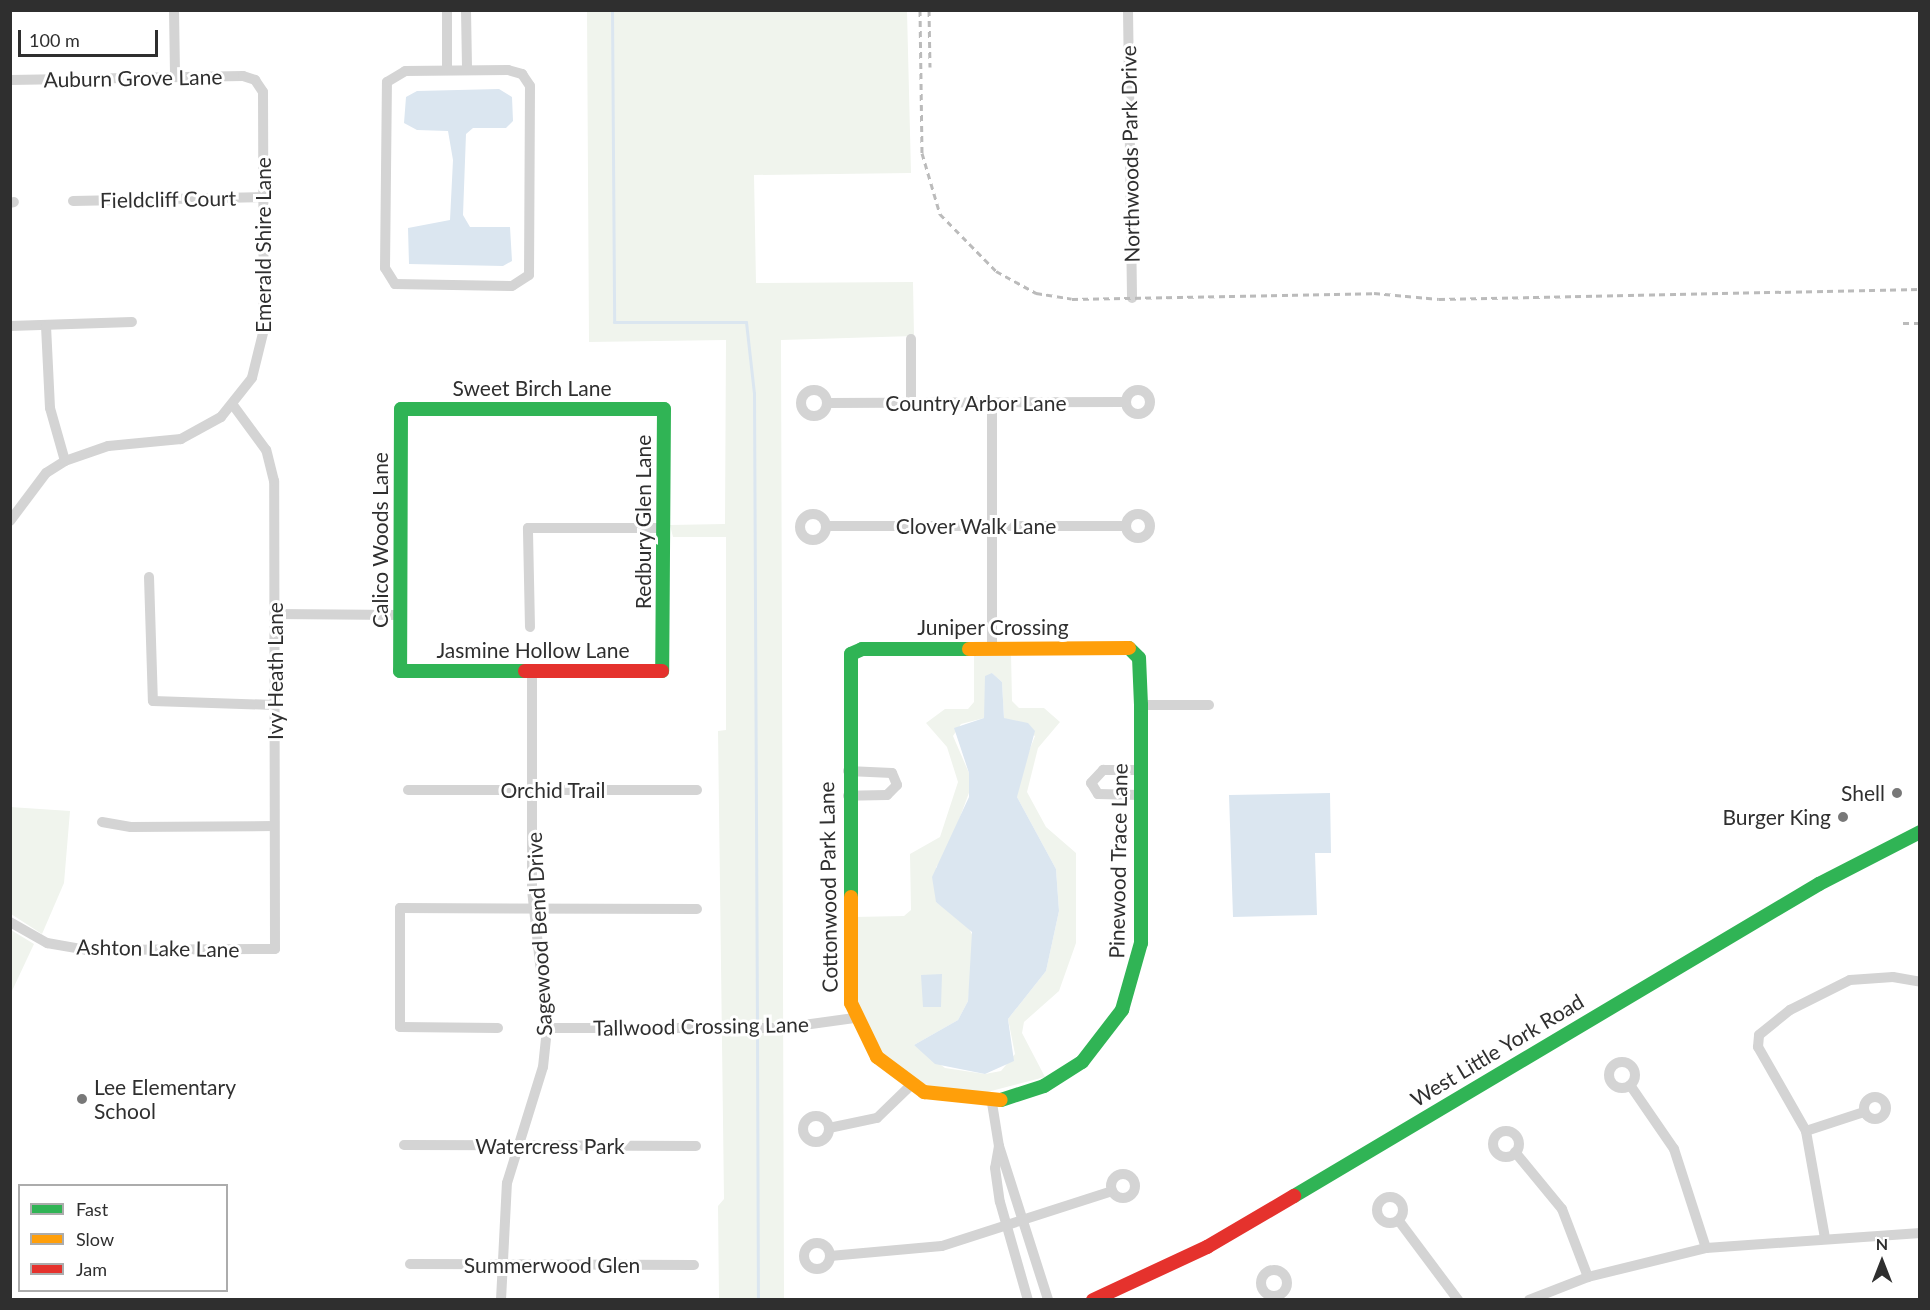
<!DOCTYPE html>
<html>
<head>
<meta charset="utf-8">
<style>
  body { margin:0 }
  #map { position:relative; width:1930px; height:1310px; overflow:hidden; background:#fff; font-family:Lato,sans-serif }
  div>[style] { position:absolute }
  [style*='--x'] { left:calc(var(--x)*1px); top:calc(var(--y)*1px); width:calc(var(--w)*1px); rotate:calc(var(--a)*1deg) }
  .green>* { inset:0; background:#f0f4ed }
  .water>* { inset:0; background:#dbe6f0 }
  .stream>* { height:3px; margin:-1.5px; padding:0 1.5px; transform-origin:1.5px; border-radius:1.5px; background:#dbe6f0 }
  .street>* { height:10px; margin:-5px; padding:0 5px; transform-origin:5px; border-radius:5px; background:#d4d4d4 }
  .street>.ring { margin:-5px; padding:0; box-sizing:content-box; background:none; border:10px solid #d4d4d4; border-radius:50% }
  .fast>* { height:14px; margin:-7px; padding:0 7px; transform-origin:7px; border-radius:7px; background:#30b455 }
  .slow>* { height:14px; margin:-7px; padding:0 7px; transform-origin:7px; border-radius:7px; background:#ff9f0a }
  .jam>* { height:14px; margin:-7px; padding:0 7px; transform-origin:7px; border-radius:7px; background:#e5322d }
  .rail>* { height:3px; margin-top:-1.5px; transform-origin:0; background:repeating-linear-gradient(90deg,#bbb 0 6px,transparent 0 10.5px) }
  .dots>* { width:16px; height:16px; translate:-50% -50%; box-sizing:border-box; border:3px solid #fff; border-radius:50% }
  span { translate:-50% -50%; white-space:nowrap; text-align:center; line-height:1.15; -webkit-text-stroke:6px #fff; paint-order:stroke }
  .street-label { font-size:21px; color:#2f2f2f }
  .poi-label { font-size:21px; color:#2f2f2f }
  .right { translate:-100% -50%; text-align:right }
  .left { translate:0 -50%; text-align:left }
  .frame { position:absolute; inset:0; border:12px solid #2f2f2f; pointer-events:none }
  .legend { position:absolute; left:18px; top:1184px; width:210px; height:108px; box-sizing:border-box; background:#fff; border:2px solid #acacac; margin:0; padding:8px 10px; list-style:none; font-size:18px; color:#2f2f2f }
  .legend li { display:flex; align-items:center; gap:12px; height:30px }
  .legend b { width:30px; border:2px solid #acacac }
  .north { position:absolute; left:1852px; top:1232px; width:60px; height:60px; -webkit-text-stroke:4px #fff; paint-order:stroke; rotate:0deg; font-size:16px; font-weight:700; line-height:24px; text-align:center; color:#2f2f2f }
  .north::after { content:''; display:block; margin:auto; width:21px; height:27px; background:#2f2f2f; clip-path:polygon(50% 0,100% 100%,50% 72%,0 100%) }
  .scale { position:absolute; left:18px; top:30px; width:140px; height:27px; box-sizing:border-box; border:3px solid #2f2f2f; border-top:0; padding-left:8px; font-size:18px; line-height:21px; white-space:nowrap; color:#2f2f2f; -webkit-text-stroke:4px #fff; paint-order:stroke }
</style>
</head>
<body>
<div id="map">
  <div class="green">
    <i style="clip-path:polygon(484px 11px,907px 11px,911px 173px,754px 175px,756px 283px,913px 282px,914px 336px,781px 340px,784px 1299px,719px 1299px,718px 1206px,724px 1199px,718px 731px,726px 730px,726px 537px,673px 537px,670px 525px,725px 524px,726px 340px,589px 342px,587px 12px)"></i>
    <i style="clip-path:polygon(evenodd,974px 653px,1011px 653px,1012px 701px,1019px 708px,1044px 708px,1060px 722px,1038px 748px,1027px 792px,1046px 827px,1076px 853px,1076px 943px,1059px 991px,1024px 1022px,1022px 1033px,1045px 1077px,972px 1096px,928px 1086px,890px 1062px,877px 1045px,856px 999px,854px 917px,904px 916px,911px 910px,910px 854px,940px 837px,958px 782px,947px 747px,926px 723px,945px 709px,968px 709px,974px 702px,974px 653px,992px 673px,1002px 682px,1004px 718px,1035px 736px,1018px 779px,1017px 797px,1056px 869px,1059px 911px,1046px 971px,1008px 1019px,1015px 1054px,1001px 1071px,985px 1074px,945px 1068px,914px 1045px,958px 1020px,968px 1001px,975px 941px,966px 922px,936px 902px,936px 867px,945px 858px,970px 790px,969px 773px,953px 736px,961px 724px,984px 718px,992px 673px)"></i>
    <i style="clip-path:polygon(10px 807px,70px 811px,64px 883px,42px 934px,11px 914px)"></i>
    <i style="clip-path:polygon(11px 930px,34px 944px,11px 993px)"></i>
  </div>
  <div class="water">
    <i style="clip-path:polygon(499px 89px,512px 97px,513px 121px,506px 128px,473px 128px,466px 134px,463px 215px,470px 227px,510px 227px,512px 261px,503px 266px,409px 264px,408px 228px,450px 220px,453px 160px,448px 131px,417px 130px,404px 123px,406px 97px,417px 91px)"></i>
    <i style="clip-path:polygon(992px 673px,1002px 682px,1004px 718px,1028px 723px,1035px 731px,1017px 797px,1056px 869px,1059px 911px,1046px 971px,1008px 1019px,1014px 1061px,985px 1074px,935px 1064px,914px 1045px,958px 1020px,968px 1001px,972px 932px,936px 902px,932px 877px,969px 797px,969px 773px,954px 728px,984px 718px,985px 676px)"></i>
    <i style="clip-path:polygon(1330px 793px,1331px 853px,1315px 853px,1317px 915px,1233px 917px,1229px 795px)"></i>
    <i style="clip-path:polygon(942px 974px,941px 1007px,923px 1007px,921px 975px)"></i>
  </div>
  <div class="stream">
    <i style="--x:612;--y:10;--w:312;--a:89.6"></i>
    <i style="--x:614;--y:322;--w:132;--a:0"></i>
    <i style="--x:746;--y:322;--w:71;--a:83.6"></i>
    <i style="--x:754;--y:393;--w:632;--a:89.73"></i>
    <i style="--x:757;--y:1032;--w:268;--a:89.8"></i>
  </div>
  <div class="street">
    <i style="--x:174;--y:10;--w:66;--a:89.1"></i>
    <i style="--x:447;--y:10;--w:60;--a:90"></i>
    <i style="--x:466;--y:10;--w:60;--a:89"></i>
    <i style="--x:1128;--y:10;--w:288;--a:89.2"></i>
    <i style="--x:508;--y:70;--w:15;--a:16"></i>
    <i style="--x:522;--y:74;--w:14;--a:56"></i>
    <i style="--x:530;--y:86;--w:189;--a:90.3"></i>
    <i style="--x:529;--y:275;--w:20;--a:147"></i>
    <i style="--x:512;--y:286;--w:117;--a:-179"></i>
    <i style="--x:395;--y:284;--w:19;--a:-122"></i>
    <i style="--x:385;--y:268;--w:186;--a:-89.4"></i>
    <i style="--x:387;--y:82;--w:21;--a:-31"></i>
    <i style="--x:405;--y:71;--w:103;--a:-0.6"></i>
    <i style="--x:10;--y:80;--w:233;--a:-1"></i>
    <i style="--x:243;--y:76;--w:13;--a:18"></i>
    <i style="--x:255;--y:80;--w:14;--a:56"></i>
    <i style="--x:263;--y:92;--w:237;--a:89.8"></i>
    <i style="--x:264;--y:329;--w:50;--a:103.8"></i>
    <i style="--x:252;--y:378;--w:50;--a:128.5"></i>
    <i style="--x:221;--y:417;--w:46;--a:151.2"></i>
    <i style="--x:181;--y:439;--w:73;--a:174.5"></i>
    <i style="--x:108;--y:446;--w:46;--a:160.8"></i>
    <i style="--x:65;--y:461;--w:22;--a:148"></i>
    <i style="--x:46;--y:473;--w:60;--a:126.9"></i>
    <i style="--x:73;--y:201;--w:190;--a:-1.2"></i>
    <i style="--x:10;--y:203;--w:4;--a:-14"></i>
    <i style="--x:10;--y:326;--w:122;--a:-1.9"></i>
    <i style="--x:46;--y:326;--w:82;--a:87.2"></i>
    <i style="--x:50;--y:408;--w:55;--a:74.2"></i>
    <i style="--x:911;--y:339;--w:64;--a:90"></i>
    <i class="ring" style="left:1126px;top:390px;width:14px;height:14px"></i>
    <i class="ring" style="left:801px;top:390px;width:16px;height:16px"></i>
    <i style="--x:992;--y:402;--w:247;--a:90"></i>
    <i style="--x:827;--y:403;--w:298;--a:-0.2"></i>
    <i class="ring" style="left:1126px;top:514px;width:14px;height:14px"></i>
    <i class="ring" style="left:800px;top:514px;width:16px;height:16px"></i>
    <i style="--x:826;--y:526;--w:300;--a:0"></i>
    <i style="--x:149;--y:577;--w:124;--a:88.2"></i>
    <i style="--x:153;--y:701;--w:122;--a:1.9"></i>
    <i style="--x:275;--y:614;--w:125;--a:0.5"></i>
    <i style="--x:530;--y:627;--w:99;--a:-91.2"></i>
    <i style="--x:528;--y:528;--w:136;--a:0"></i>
    <i style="--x:1141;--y:705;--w:68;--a:0"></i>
    <i style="--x:848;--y:771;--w:44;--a:2.6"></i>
    <i style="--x:892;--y:773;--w:13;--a:67"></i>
    <i style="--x:897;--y:785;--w:14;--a:135"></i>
    <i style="--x:887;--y:795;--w:39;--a:179"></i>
    <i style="--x:408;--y:790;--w:289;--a:0"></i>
    <i style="--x:1140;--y:795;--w:42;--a:-178.6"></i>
    <i style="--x:1098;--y:794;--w:13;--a:-122"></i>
    <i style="--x:1091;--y:783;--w:18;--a:-47"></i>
    <i style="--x:1103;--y:770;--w:37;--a:0"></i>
    <i style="--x:102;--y:822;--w:29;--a:10"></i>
    <i style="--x:131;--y:827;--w:143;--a:-0.4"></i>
    <i style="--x:10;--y:922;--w:43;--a:29.6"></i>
    <i style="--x:47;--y:943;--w:40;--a:10"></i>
    <i style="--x:86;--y:950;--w:189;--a:-0.3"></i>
    <i style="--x:275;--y:949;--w:468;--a:-90.1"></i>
    <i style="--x:274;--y:481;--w:32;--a:-104"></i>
    <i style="--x:266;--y:450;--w:56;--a:-126.3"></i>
    <i style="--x:498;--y:1028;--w:98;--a:-179.4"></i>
    <i style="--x:400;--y:1027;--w:119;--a:-90"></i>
    <i style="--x:400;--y:908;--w:297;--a:0.2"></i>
    <i style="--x:547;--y:1028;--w:235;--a:0"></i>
    <i style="--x:782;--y:1028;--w:73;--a:-7.9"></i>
    <i class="ring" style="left:1609px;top:1062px;width:16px;height:16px"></i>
    <i style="--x:1630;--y:1085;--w:78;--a:55.5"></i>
    <i style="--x:1674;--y:1149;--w:104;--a:72.1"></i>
    <i class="ring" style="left:1864px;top:1097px;width:12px;height:12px"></i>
    <i style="--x:992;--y:1103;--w:44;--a:80.8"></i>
    <i style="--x:999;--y:1146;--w:162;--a:72.3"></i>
    <i class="ring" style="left:803px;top:1116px;width:16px;height:16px"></i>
    <i style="--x:829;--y:1128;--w:49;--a:-11.8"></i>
    <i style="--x:877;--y:1118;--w:47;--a:-44.1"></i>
    <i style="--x:1806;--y:1131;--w:61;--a:-18.1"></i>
    <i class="ring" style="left:1493px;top:1131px;width:16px;height:16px"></i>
    <i style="--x:404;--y:1145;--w:292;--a:0.2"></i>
    <i style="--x:999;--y:1146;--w:22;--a:100"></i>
    <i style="--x:995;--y:1168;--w:34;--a:82"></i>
    <i style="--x:1000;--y:1202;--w:102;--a:74.1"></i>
    <i style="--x:1515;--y:1152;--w:74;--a:50.5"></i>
    <i style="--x:1562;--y:1209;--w:73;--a:69.1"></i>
    <i class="ring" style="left:1111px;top:1174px;width:14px;height:14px"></i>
    <i class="ring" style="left:1377px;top:1197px;width:16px;height:16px"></i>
    <i style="--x:1399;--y:1221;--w:99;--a:53.2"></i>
    <i style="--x:1825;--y:1238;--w:109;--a:-100.1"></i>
    <i style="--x:1806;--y:1131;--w:97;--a:-119.7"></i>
    <i style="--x:1758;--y:1047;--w:12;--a:-85"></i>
    <i style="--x:1759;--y:1035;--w:40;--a:-39"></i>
    <i style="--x:1790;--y:1010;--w:67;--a:-26.6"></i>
    <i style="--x:1850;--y:980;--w:43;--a:-4"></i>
    <i style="--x:1893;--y:977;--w:27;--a:10"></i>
    <i class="ring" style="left:804px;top:1243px;width:16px;height:16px"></i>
    <i style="--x:830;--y:1256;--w:112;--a:-5.1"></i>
    <i style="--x:942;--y:1246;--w:179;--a:-17.9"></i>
    <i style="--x:410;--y:1264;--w:284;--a:0.2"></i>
    <i class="ring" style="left:1261px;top:1270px;width:16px;height:16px"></i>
    <i style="--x:501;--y:1300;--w:117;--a:-87.1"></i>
    <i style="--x:507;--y:1183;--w:121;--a:-72.8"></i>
    <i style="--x:543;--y:1067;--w:39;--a:-84"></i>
    <i style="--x:547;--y:1028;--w:138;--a:-96.2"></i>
    <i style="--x:532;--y:891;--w:220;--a:-90"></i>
    <i style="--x:1529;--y:1300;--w:63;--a:-21.3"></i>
    <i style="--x:1588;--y:1277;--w:122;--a:-13.8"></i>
    <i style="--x:1706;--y:1248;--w:215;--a:-4"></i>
  </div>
  <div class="fast">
    <i style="--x:401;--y:409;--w:263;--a:0"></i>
    <i style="--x:664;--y:409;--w:262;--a:90.4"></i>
    <i style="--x:401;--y:409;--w:262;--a:90.2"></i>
    <i style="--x:400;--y:671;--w:125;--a:0"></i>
    <i style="--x:851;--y:897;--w:243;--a:-90"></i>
    <i style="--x:851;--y:654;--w:12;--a:-24"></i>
    <i style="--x:862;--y:649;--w:107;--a:0"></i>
    <i style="--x:1001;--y:1100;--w:45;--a:-18"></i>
    <i style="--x:1044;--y:1086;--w:45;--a:-32.3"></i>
    <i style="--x:1082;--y:1062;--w:66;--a:-52.4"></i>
    <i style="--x:1122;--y:1010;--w:70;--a:-74.2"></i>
    <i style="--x:1141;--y:943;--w:238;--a:-90"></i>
    <i style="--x:1141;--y:705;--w:47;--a:-92.4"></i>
    <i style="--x:1139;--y:658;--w:14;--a:-135"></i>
    <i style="--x:1294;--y:1196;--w:611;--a:-30.72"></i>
    <i style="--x:1819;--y:884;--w:114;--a:-27.2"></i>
  </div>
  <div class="slow">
    <i style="--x:969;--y:649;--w:160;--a:-0.4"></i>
    <i style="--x:851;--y:897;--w:106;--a:90"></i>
    <i style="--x:851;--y:1003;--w:60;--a:64.3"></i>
    <i style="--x:877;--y:1057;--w:59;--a:36.7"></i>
    <i style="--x:924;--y:1092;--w:77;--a:5.9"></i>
  </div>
  <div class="jam">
    <i style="--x:525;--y:671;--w:137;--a:0"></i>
    <i style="--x:1093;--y:1300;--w:126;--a:-24.9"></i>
    <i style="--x:1207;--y:1247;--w:101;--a:-30.4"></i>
  </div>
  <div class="rail">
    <i style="--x:920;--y:10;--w:143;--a:89.2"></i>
    <i style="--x:922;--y:153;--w:64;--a:73.6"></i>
    <i style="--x:940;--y:214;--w:80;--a:45.5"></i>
    <i style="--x:996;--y:271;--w:46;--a:28.8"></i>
    <i style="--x:1036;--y:293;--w:36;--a:9"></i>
    <i style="--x:1072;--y:299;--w:302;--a:-1.1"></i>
    <i style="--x:1374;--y:293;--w:65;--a:5.3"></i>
    <i style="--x:1439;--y:299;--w:481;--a:-1.2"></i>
    <i style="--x:929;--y:10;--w:57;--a:89"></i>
    <i style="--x:1903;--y:323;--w:17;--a:0"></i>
  </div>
  <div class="dots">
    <i style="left:1897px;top:793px;background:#787878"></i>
    <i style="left:1843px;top:817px;background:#787878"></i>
    <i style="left:82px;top:1099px;background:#787878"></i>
  </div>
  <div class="street-label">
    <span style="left:133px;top:78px;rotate:-1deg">Auburn Grove Lane</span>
    <span style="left:1130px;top:154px;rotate:-91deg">Northwoods Park Drive</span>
    <span style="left:168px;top:199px;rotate:-1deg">Fieldcliff Court</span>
    <span style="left:263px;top:245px;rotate:-90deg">Emerald Shire Lane</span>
    <span style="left:532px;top:388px">Sweet Birch Lane</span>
    <span style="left:976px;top:403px">Country Arbor Lane</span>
    <span style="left:643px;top:522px;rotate:-90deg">Redbury Glen Lane</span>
    <span style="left:976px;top:526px">Clover Walk Lane</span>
    <span style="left:380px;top:540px;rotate:-90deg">Calico Woods Lane</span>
    <span style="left:993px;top:627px">Juniper Crossing</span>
    <span style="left:533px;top:650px">Jasmine Hollow Lane</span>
    <span style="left:275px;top:671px;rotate:-90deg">Ivy Heath Lane</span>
    <span style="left:553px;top:790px">Orchid Trail</span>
    <span style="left:1118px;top:861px;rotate:-89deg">Pinewood Trace Lane</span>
    <span style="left:828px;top:887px;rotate:-91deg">Cottonwood Park Lane</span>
    <span style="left:539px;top:934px;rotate:-93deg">Sagewood Bend Drive</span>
    <span style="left:158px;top:948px;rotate:1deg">Ashton Lake Lane</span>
    <span style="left:701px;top:1026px;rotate:-1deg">Tallwood Crossing Lane</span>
    <span style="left:1497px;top:1050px;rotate:-31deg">West Little York Road</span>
    <span style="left:550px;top:1146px">Watercress Park</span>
    <span style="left:552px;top:1265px">Summerwood Glen</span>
  </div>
  <div class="poi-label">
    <span class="right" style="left:1885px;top:793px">Shell</span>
    <span class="right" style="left:1831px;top:817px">Burger King</span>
    <span class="left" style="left:94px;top:1099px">Lee Elementary<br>School</span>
  </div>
  <div class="frame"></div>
  <ul class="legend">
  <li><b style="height:8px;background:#30b455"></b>Fast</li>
  <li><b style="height:8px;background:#ff9f0a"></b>Slow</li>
  <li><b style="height:8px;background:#e5322d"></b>Jam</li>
  </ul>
  <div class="north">N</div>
  <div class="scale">100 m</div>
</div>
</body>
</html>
